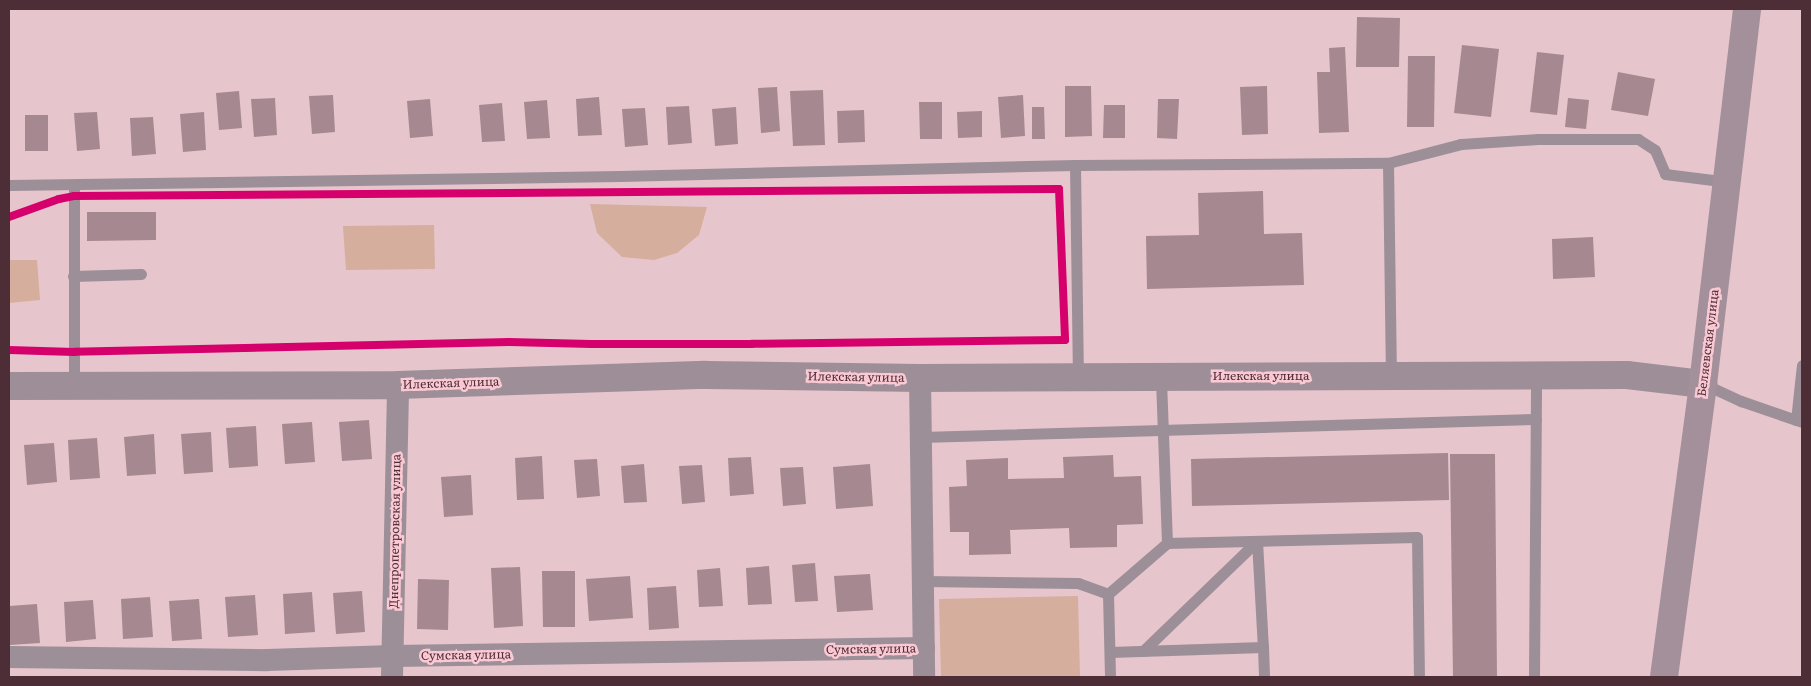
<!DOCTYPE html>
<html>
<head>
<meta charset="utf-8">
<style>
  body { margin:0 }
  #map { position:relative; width:1811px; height:686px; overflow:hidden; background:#e7c5cd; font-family:Literata,serif }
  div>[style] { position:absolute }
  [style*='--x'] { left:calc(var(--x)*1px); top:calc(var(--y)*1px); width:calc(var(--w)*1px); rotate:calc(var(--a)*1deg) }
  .green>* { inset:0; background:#d5ae9d }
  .building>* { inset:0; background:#a58890 }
  .lane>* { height:11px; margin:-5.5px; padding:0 5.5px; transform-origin:5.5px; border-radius:5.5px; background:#9c8f98 }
  .street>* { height:22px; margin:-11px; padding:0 11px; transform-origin:11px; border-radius:11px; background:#9c8f98 }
  .secondary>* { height:28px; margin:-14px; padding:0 14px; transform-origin:14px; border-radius:14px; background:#9e8e98 }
  .primary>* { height:28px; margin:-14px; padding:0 14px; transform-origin:14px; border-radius:14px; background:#a4909b }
  .cycleway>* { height:8px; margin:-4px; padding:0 4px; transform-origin:4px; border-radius:4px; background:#d6006c }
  span { translate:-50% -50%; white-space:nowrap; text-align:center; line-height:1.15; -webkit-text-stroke:5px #fac9d4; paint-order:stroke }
  .street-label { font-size:12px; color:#4e2e36 }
  .frame { position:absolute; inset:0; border:10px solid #4e2e36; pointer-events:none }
</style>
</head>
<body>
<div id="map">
  <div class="green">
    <i style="clip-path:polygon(590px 204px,707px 207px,699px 235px,677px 253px,654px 260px,622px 257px,597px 233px)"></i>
    <i style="clip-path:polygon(434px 225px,435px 269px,346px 270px,343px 226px)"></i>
    <i style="clip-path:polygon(9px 260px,37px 260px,40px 300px,9px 303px)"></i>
    <i style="clip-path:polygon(1078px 596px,1080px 677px,941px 677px,939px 599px)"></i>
  </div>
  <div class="building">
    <i style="clip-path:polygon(1357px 17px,1400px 18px,1399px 67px,1356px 67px)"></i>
    <i style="clip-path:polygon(1462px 45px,1499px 49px,1491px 117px,1454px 113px)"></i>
    <i style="clip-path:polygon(1345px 47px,1349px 132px,1319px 133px,1317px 72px,1330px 72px,1329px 48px)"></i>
    <i style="clip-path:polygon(1537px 52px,1564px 55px,1557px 115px,1530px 112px)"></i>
    <i style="clip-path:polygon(1408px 56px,1435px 56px,1434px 127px,1407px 127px)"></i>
    <i style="clip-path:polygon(1618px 72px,1655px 79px,1648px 116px,1611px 110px)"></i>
    <i style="clip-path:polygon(1065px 86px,1091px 86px,1092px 136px,1065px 137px)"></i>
    <i style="clip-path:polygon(1267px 86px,1268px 134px,1242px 135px,1240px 87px)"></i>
    <i style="clip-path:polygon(777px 87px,780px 131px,761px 133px,758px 88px)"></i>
    <i style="clip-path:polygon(823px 90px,825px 145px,793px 146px,790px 91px)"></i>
    <i style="clip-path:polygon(239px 91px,242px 128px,219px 130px,216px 93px)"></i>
    <i style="clip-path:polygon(333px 95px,335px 132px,312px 134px,309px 96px)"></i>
    <i style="clip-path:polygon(1023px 95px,1025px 136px,1001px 138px,998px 97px)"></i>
    <i style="clip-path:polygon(599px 97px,602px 135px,578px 136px,576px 99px)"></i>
    <i style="clip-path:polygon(275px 98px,277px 135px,254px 137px,251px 99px)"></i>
    <i style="clip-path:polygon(1568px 98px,1589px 100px,1586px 129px,1565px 127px)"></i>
    <i style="clip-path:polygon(430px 99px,433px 136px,410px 138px,407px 101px)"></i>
    <i style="clip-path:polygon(1158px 99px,1179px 99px,1177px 139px,1157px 138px)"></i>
    <i style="clip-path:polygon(547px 100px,550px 138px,527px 139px,524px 102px)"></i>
    <i style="clip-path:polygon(919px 102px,942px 102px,942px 139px,920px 139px)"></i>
    <i style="clip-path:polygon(502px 103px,505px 141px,482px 142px,479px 105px)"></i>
    <i style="clip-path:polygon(1104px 105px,1125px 105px,1125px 138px,1103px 138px)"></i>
    <i style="clip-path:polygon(689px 106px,692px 143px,668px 145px,666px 107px)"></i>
    <i style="clip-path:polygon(736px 107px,738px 144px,715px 146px,712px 109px)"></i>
    <i style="clip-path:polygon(1032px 107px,1044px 107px,1045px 139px,1032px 139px)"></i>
    <i style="clip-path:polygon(645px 108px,648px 145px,625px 147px,622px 109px)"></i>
    <i style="clip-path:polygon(864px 110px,865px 142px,838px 143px,837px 111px)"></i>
    <i style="clip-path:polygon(982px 111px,982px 137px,958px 138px,957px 112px)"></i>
    <i style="clip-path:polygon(97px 112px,100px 149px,77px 151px,74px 113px)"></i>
    <i style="clip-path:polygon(204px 112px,206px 150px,183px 152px,180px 114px)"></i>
    <i style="clip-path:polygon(25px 115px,48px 115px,48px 151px,25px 151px)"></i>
    <i style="clip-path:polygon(153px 117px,156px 154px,132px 156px,130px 118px)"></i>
    <i style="clip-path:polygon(1263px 191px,1264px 234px,1302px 233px,1304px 285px,1147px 289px,1146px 236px,1199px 235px,1198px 193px)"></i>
    <i style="clip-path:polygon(87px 212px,156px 212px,156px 240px,87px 241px)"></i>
    <i style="clip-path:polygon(1593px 237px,1595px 277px,1553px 279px,1552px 239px)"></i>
    <i style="clip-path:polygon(369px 420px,372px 459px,342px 461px,339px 422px)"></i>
    <i style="clip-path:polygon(312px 422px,315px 462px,285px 464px,282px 424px)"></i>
    <i style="clip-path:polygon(256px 426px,258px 466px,229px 468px,226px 428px)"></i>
    <i style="clip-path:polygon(211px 432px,213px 472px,184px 474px,181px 434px)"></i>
    <i style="clip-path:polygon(154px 434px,156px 474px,127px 476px,124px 437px)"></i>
    <i style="clip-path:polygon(97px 438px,100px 478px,70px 480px,68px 440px)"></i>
    <i style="clip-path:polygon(54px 443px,57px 482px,27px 485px,24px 445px)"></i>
    <i style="clip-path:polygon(1448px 453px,1449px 500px,1192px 506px,1191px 459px)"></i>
    <i style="clip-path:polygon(1450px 454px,1495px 454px,1497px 677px,1453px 677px)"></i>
    <i style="clip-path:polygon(1113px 455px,1114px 477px,1141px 476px,1143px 524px,1117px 525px,1117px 547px,1070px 548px,1069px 528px,1010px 530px,1011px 554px,969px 555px,969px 532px,950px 532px,949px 487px,967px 486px,966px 460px,1008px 458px,1008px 479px,1064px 478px,1063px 457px)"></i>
    <i style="clip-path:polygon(542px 456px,544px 499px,517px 500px,515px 458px)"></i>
    <i style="clip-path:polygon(751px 457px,754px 494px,730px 496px,728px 458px)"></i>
    <i style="clip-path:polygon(597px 459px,600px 496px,577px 498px,574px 460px)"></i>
    <i style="clip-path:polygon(644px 464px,647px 502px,624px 503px,621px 466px)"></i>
    <i style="clip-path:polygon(870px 464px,873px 506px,836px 509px,833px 467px)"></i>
    <i style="clip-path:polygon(702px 465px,705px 502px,682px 504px,679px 466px)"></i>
    <i style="clip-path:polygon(803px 467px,806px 504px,783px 506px,780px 468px)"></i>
    <i style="clip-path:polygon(471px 475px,473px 515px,444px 517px,441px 477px)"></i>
    <i style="clip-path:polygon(815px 563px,818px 601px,795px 602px,792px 565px)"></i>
    <i style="clip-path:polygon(769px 566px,772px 604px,748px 605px,746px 568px)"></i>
    <i style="clip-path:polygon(520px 567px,523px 626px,494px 628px,491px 568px)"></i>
    <i style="clip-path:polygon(720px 568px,723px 606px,699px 607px,697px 570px)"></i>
    <i style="clip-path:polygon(542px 571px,575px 571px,575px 627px,543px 627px)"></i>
    <i style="clip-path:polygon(870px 574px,873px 610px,837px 612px,834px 576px)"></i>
    <i style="clip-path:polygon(630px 576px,633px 618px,589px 621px,586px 579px)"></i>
    <i style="clip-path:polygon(418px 579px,449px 580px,448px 630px,417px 629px)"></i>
    <i style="clip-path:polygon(676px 586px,679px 628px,649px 630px,647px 588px)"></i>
    <i style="clip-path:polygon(362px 591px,365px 632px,336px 634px,333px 593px)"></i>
    <i style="clip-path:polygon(312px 592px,315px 632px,285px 634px,283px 594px)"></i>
    <i style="clip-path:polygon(255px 595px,258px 635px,228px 637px,225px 597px)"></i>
    <i style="clip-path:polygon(150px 597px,153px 637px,123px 639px,121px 599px)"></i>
    <i style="clip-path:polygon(199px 599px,202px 639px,172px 641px,169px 601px)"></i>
    <i style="clip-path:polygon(93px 600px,96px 639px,66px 642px,64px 602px)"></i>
    <i style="clip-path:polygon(37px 604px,40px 643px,10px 645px,9px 606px)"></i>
  </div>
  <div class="lane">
    <i style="--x:1388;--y:163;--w:212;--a:89.2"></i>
    <i style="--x:1075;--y:165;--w:211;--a:89.2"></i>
    <i style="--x:9;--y:185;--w:611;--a:-0.84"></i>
    <i style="--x:620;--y:176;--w:455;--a:-1.4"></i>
    <i style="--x:1075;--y:165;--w:313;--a:-0.4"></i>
    <i style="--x:1388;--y:163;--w:75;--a:-14.6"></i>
    <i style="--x:1461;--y:144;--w:77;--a:-3.7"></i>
    <i style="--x:1538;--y:139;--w:100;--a:0"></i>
    <i style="--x:1638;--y:139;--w:20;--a:33"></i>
    <i style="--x:1655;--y:150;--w:26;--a:67"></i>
    <i style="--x:1665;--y:174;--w:64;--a:7.2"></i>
    <i style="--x:73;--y:276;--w:68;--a:-1.7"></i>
    <i style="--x:1704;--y:384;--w:41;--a:24.7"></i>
    <i style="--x:1741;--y:401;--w:65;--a:19"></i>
    <i style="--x:74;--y:386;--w:201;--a:-90"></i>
    <i style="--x:1796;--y:420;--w:55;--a:-83.8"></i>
    <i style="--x:921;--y:437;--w:615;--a:-1.68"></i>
    <i style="--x:1257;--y:541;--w:106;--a:86.8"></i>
    <i style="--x:1167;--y:543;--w:250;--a:-1.4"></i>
    <i style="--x:1417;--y:537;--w:140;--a:89.2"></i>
    <i style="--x:923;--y:581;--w:155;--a:0.7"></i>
    <i style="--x:1078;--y:583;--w:32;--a:20"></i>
    <i style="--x:1108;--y:594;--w:78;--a:-40.8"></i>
    <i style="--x:1167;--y:543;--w:167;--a:-92.1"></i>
    <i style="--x:1108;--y:594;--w:83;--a:88.6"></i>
    <i style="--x:1143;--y:651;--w:158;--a:-44"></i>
    <i style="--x:1110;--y:652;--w:153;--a:-1.9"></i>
    <i style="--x:1263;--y:647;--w:30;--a:88"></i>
    <i style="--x:1534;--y:677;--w:302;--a:-89.6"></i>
  </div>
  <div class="street">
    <i style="--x:920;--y:378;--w:299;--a:89.2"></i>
    <i style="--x:9;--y:657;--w:258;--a:0.7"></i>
    <i style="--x:267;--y:660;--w:126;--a:-1.8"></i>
    <i style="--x:393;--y:656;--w:531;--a:-0.86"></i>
    <i style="--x:392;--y:677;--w:292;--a:-88.8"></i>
  </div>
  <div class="secondary">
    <i style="--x:9;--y:386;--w:389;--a:-0.1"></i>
    <i style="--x:398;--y:385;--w:308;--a:-1.9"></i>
    <i style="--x:706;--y:375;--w:214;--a:0.8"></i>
    <i style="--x:920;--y:378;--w:707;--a:-0.24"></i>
    <i style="--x:1627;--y:375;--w:77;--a:6.8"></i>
  </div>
  <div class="primary">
    <i style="--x:1664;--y:677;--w:296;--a:-82.4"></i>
    <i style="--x:1703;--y:384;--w:378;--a:-83.3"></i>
  </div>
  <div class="cycleway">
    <i style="--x:9;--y:217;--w:53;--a:-19.8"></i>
    <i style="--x:59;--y:199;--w:15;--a:-11"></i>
    <i style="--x:74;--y:196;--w:985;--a:-0.41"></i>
    <i style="--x:1059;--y:189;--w:151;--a:87.7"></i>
    <i style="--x:1065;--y:340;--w:313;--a:179.3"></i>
    <i style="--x:752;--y:344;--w:161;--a:180"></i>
    <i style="--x:591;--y:344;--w:82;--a:-178.6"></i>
    <i style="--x:509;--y:342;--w:435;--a:178.7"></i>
    <i style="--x:74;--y:352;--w:65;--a:-178.2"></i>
  </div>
  <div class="street-label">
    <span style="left:1708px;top:343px;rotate:-83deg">Беляевская улица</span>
    <span style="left:1261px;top:376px">Илекская улица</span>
    <span style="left:856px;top:377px;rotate:1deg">Илекская улица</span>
    <span style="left:451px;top:383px;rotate:-2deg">Илекская улица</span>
    <span style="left:395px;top:531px;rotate:-89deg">Днепропетровская улица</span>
    <span style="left:871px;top:649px;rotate:-1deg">Сумская улица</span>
    <span style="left:466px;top:655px;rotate:-1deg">Сумская улица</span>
  </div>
  <div class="frame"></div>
</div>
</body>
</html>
